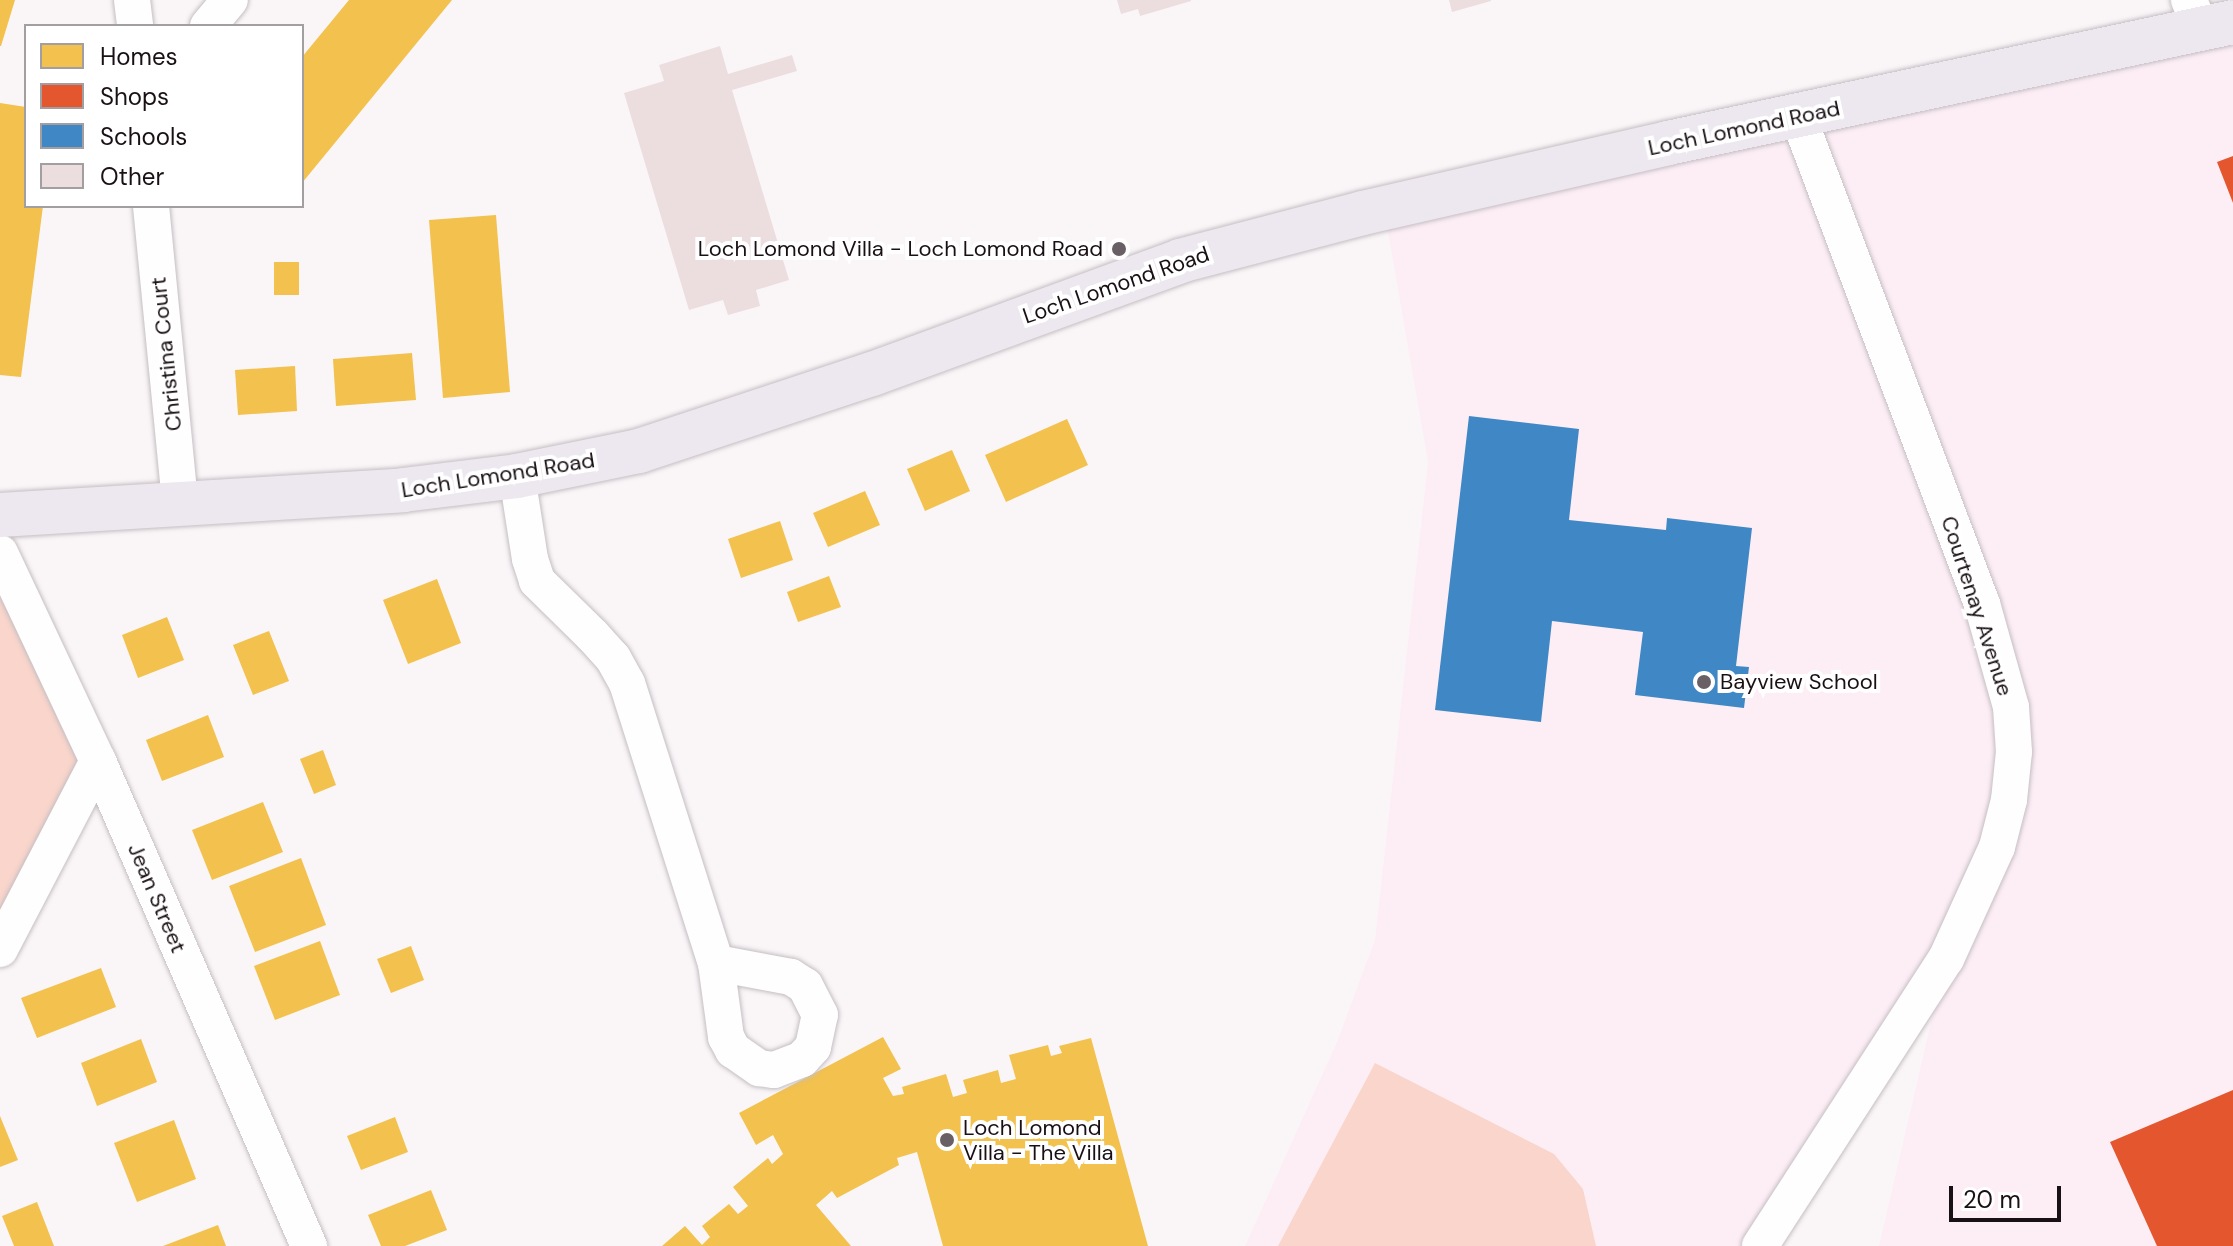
<!DOCTYPE html>
<html>
<head>
<meta charset="utf-8">
<style>
  body { margin:0 }
  #map { position:relative; width:2233px; height:1246px; overflow:hidden; background:#faf6f8; font-family:"DM Sans",sans-serif }
  div>[style] { position:absolute }
  [style*='--x'] { left:calc(var(--x)*1px); top:calc(var(--y)*1px); width:calc(var(--w)*1px); rotate:calc(var(--a)*1deg) }
  .built>* { inset:0; background:#fdeef6 }
  .green>* { inset:0; background:#f9d5cb }
  .homes>* { inset:0; background:#f2c14e }
  .shops>* { inset:0; background:#e4572e }
  .schools>* { inset:0; background:#3f88c5 }
  .building>* { inset:0; background:#ecdddf }
  .roads { filter:drop-shadow(0 0 2px #c5bec2) drop-shadow(0 0 2px #c5bec2) }
  .minor>* { height:36px; margin:-18px; padding:0 18px; transform-origin:18px; border-radius:18px; background:#fefefe }
  .major>* { height:44px; margin:-22px; padding:0 22px; transform-origin:22px; border-radius:22px; background:#ede8ef }
  .dots>* { width:22px; height:22px; translate:-50% -50%; box-sizing:border-box; border:4px solid #fff; border-radius:50% }
  span { translate:-50% -50%; white-space:nowrap; text-align:center; line-height:1.15; -webkit-text-stroke:8px #fff; paint-order:stroke }
  .street-label { font-size:22px; color:#191015 }
  .poi-label { font-size:22px; color:#191015 }
  .right { translate:-100% -50%; text-align:right }
  .left { translate:0 -50%; text-align:left }
  .legend { position:absolute; left:24px; top:24px; width:280px; height:184px; box-sizing:border-box; background:#fff; border:2px solid #a39fa1; margin:0; padding:10px 14px; list-style:none; font-size:24px; color:#191015 }
  .legend li { display:flex; align-items:center; gap:16px; height:40px }
  .legend b { width:40px; border:2px solid #a39fa1 }
  .scale { position:absolute; left:1949px; top:1186px; width:112px; height:36px; box-sizing:border-box; border:4px solid #191015; border-top:0; padding-left:10px; font-size:24px; line-height:28px; white-space:nowrap; color:#191015; -webkit-text-stroke:6px #fff; paint-order:stroke }
</style>
</head>
<body>
<div id="map">
  <div class="built">
    <i style="clip-path:polygon(2233px 22px,2233px 1246px,1879px 1246px,1945px 962px,1760px 1246px,1245px 1246px,1337px 1042px,1375px 940px,1428px 462px,1384px 209px)"></i>
  </div>
  <div class="green">
    <i style="clip-path:polygon(0 553px,98px 761px,0 949px)"></i>
    <i style="clip-path:polygon(1375px 1063px,1554px 1154px,1583px 1189px,1596px 1246px,1278px 1246px)"></i>
  </div>
  <div class="homes">
    <i style="clip-path:polygon(0 0,15px 0,1px 46px,0 46px)"></i>
    <i style="clip-path:polygon(349px 0,452px 0,302px 183px,302px 57px)"></i>
    <i style="clip-path:polygon(0 103px,26px 107px,26px 206px,43px 206px,21px 377px,0 375px)"></i>
    <i style="clip-path:polygon(496px 215px,510px 392px,443px 398px,429px 220px)"></i>
    <i style="clip-path:polygon(274px 262px,299px 262px,299px 295px,274px 295px)"></i>
    <i style="clip-path:polygon(412px 353px,416px 400px,336px 406px,333px 359px)"></i>
    <i style="clip-path:polygon(295px 366px,297px 411px,238px 415px,235px 370px)"></i>
    <i style="clip-path:polygon(1067px 419px,1088px 465px,1006px 502px,985px 455px)"></i>
    <i style="clip-path:polygon(952px 450px,970px 491px,925px 511px,907px 469px)"></i>
    <i style="clip-path:polygon(865px 491px,880px 525px,828px 547px,813px 513px)"></i>
    <i style="clip-path:polygon(780px 521px,793px 560px,741px 578px,728px 539px)"></i>
    <i style="clip-path:polygon(829px 576px,841px 607px,798px 622px,787px 592px)"></i>
    <i style="clip-path:polygon(437px 579px,461px 643px,408px 664px,383px 600px)"></i>
    <i style="clip-path:polygon(167px 617px,184px 660px,138px 678px,122px 635px)"></i>
    <i style="clip-path:polygon(269px 631px,289px 681px,253px 695px,233px 645px)"></i>
    <i style="clip-path:polygon(208px 715px,224px 757px,162px 781px,146px 740px)"></i>
    <i style="clip-path:polygon(323px 750px,336px 785px,314px 794px,300px 759px)"></i>
    <i style="clip-path:polygon(263px 802px,283px 852px,212px 880px,192px 830px)"></i>
    <i style="clip-path:polygon(301px 858px,326px 925px,255px 952px,229px 886px)"></i>
    <i style="clip-path:polygon(320px 941px,340px 995px,275px 1020px,254px 966px)"></i>
    <i style="clip-path:polygon(411px 946px,424px 980px,391px 993px,377px 959px)"></i>
    <i style="clip-path:polygon(101px 968px,116px 1007px,37px 1038px,21px 998px)"></i>
    <i style="clip-path:polygon(883px 1037px,901px 1069px,883px 1078px,893px 1096px,904px 1094px,902px 1087px,946px 1074px,953px 1097px,967px 1093px,963px 1080px,998px 1070px,1001px 1083px,1016px 1079px,1009px 1055px,1048px 1045px,1051px 1056px,1062px 1053px,1059px 1046px,1091px 1038px,1148px 1246px,943px 1246px,917px 1152px,897px 1158px,899px 1165px,837px 1198px,832px 1191px,816px 1205px,851px 1246px,662px 1246px,685px 1226px,702px 1245px,710px 1237px,702px 1226px,729px 1204px,738px 1214px,748px 1206px,733px 1187px,768px 1158px,772px 1164px,783px 1154px,773px 1135px,756px 1145px,739px 1113px)"></i>
    <i style="clip-path:polygon(141px 1039px,157px 1082px,97px 1106px,81px 1063px)"></i>
    <i style="clip-path:polygon(0 1116px,18px 1160px,0 1167px)"></i>
    <i style="clip-path:polygon(395px 1117px,408px 1152px,361px 1170px,347px 1136px)"></i>
    <i style="clip-path:polygon(174px 1120px,196px 1179px,137px 1202px,114px 1143px)"></i>
    <i style="clip-path:polygon(431px 1190px,447px 1230px,405px 1246px,381px 1246px,368px 1215px)"></i>
    <i style="clip-path:polygon(37px 1202px,54px 1246px,14px 1246px,2px 1216px)"></i>
    <i style="clip-path:polygon(218px 1225px,226px 1246px,163px 1246px)"></i>
  </div>
  <div class="shops">
    <i style="clip-path:polygon(2233px 156px,2233px 203px,2217px 162px)"></i>
    <i style="clip-path:polygon(2233px 1090px,2233px 1246px,2157px 1246px,2110px 1142px)"></i>
  </div>
  <div class="schools">
    <i style="clip-path:polygon(1469px 416px,1579px 429px,1569px 520px,1666px 530px,1667px 518px,1752px 528px,1736px 666px,1749px 667px,1744px 708px,1635px 695px,1643px 632px,1552px 621px,1541px 722px,1435px 710px)"></i>
  </div>
  <div class="building">
    <i style="clip-path:polygon(1117px 0,1191px 0,1191px 1px,1140px 16px,1138px 9px,1121px 14px)"></i>
    <i style="clip-path:polygon(1449px 0,1491px 0,1491px 1px,1452px 12px)"></i>
    <i style="clip-path:polygon(720px 46px,728px 74px,792px 55px,797px 71px,732px 90px,789px 280px,756px 290px,760px 306px,728px 315px,723px 300px,689px 310px,624px 93px,664px 81px,659px 65px)"></i>
  </div>
  <div class="roads">
    <div class="minor">
      <i style="--x:132;--y:0;--w:26;--a:83"></i>
      <i style="--x:2189;--y:0;--w:32;--a:68"></i>
      <i style="--x:208;--y:26;--w:34;--a:-50"></i>
      <i style="--x:151;--y:206;--w:297;--a:84.4"></i>
      <i style="--x:517;--y:476;--w:84;--a:81.1"></i>
      <i style="--x:530;--y:559;--w:23;--a:72"></i>
      <i style="--x:537;--y:581;--w:78;--a:44.5"></i>
      <i style="--x:593;--y:636;--w:30;--a:48"></i>
      <i style="--x:613;--y:658;--w:29;--a:61"></i>
      <i style="--x:627;--y:683;--w:294;--a:72.4"></i>
      <i style="--x:716;--y:963;--w:75;--a:82.3"></i>
      <i style="--x:726;--y:1037;--w:15;--a:62"></i>
      <i style="--x:733;--y:1050;--w:32;--a:35"></i>
      <i style="--x:759;--y:1068;--w:15;--a:8"></i>
      <i style="--x:774;--y:1070;--w:30;--a:-21"></i>
      <i style="--x:802;--y:1059;--w:16;--a:-47"></i>
      <i style="--x:813;--y:1047;--w:33;--a:-78"></i>
      <i style="--x:820;--y:1015;--w:33;--a:-117"></i>
      <i style="--x:805;--y:986;--w:17;--a:-147"></i>
      <i style="--x:791;--y:977;--w:76;--a:-169.4"></i>
      <i style="--x:0;--y:553;--w:230;--a:64.8"></i>
      <i style="--x:98;--y:761;--w:529;--a:66.49"></i>
      <i style="--x:0;--y:949;--w:212;--a:-62.5"></i>
      <i style="--x:1760;--y:1246;--w:342;--a:-57.1"></i>
      <i style="--x:1946;--y:959;--w:123;--a:-65.5"></i>
      <i style="--x:1997;--y:847;--w:49;--a:-75.7"></i>
      <i style="--x:2009;--y:800;--w:48;--a:-84.1"></i>
      <i style="--x:2014;--y:752;--w:45;--a:-93.8"></i>
      <i style="--x:2011;--y:707;--w:107;--a:-105.7"></i>
      <i style="--x:1982;--y:604;--w:522;--a:-110.66"></i>
    </div>
    <div class="major">
      <i style="--x:0;--y:515;--w:404;--a:-3.5"></i>
      <i style="--x:403;--y:490;--w:115;--a:-7"></i>
      <i style="--x:517;--y:476;--w:125;--a:-11.6"></i>
      <i style="--x:639;--y:451;--w:245;--a:-18.3"></i>
      <i style="--x:872;--y:374;--w:328;--a:-20.1"></i>
      <i style="--x:1180;--y:261;--w:189;--a:-14.7"></i>
      <i style="--x:1363;--y:213;--w:313;--a:-12.9"></i>
      <i style="--x:1668;--y:143;--w:578;--a:-12.09"></i>
    </div>
  </div>
  <div class="dots">
    <i style="left:1119px;top:249px;background:#686064"></i>
    <i style="left:1704px;top:682px;background:#686064"></i>
    <i style="left:947px;top:1140px;background:#686064"></i>
  </div>
  <div class="street-label">
    <span style="left:1744px;top:128px;rotate:-12deg">Loch Lomond Road</span>
    <span style="left:1116px;top:285px;rotate:-19deg">Loch Lomond Road</span>
    <span style="left:166px;top:354px;rotate:-96deg">Christina Court</span>
    <span style="left:498px;top:475px;rotate:-9deg">Loch Lomond Road</span>
    <span style="left:1977px;top:606px;rotate:72deg">Courtenay Avenue</span>
    <span style="left:157px;top:898px;rotate:67deg">Jean Street</span>
  </div>
  <div class="poi-label">
    <span class="right" style="left:1103px;top:249px">Loch Lomond Villa - Loch Lomond Road</span>
    <span class="left" style="left:1720px;top:682px">Bayview School</span>
    <span class="left" style="left:963px;top:1140px">Loch Lomond<br>Villa - The Villa</span>
  </div>
  <ul class="legend">
  <li><b style="height:22px;background:#f2c14e"></b>Homes</li>
  <li><b style="height:22px;background:#e4572e"></b>Shops</li>
  <li><b style="height:22px;background:#3f88c5"></b>Schools</li>
  <li><b style="height:22px;background:#ecdddf"></b>Other</li>
  </ul>
  <div class="scale">20 m</div>
</div>
</body>
</html>
